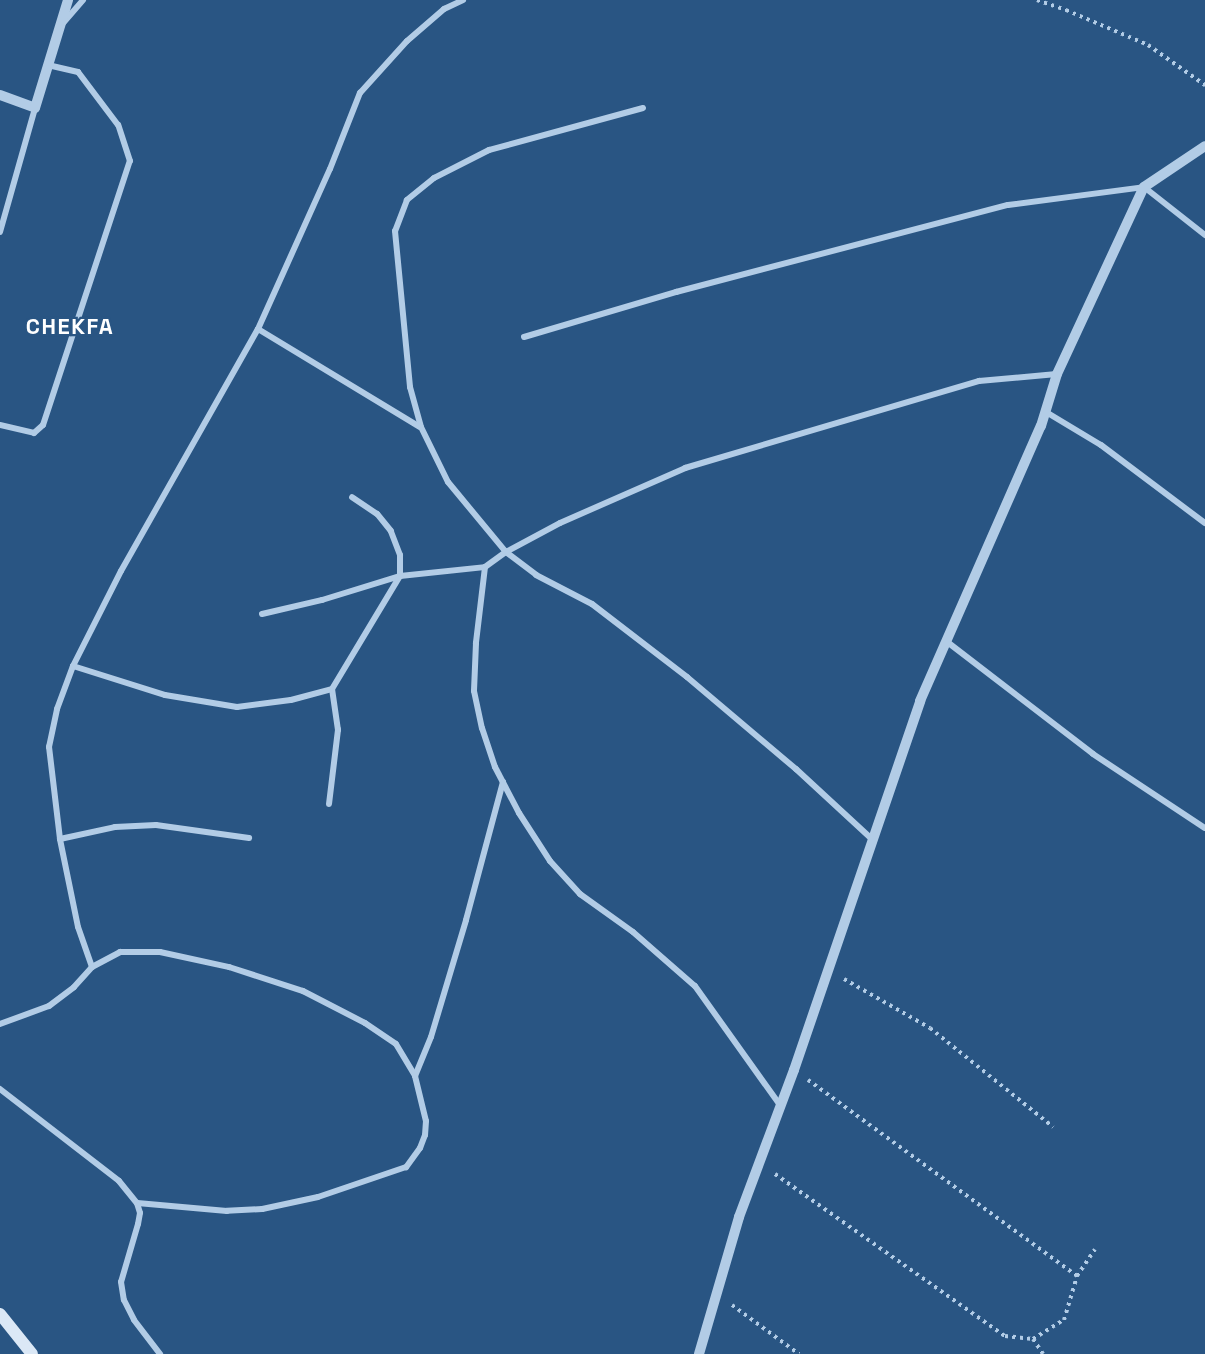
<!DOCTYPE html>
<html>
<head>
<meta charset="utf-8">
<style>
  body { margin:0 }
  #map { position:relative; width:1205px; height:1354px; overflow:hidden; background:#295583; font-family:"Space Grotesk",sans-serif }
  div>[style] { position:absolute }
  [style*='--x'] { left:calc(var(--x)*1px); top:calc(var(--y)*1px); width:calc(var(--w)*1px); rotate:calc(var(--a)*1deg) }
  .path>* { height:4px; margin-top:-2px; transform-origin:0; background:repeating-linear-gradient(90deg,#b2cce6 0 3px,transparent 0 7.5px) }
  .minor>* { height:6px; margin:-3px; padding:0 3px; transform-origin:3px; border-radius:3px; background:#b2cce6 }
  .tertiary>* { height:10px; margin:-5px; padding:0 5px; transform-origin:5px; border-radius:5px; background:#b2cce6 }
  .secondary>* { height:12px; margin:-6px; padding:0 6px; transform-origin:6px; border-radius:6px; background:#dbe8f6 }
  span { translate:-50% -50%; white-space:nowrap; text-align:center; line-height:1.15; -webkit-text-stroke:4.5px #295583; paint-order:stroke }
  .district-label { font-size:22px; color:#fff; font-weight:700; letter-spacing:1.5px }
</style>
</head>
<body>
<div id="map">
  <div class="path">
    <i style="--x:1037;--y:0;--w:31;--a:19"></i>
    <i style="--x:1066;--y:10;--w:89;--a:23.1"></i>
    <i style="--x:1148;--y:45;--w:70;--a:35.1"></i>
    <i style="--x:844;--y:979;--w:99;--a:29.7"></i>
    <i style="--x:930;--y:1028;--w:158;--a:38.8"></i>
    <i style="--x:775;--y:1174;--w:281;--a:35.2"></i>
    <i style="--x:1005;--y:1336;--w:28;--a:6"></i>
    <i style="--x:1033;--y:1339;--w:36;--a:-32"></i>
    <i style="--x:1064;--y:1320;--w:46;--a:-73.5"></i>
    <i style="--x:1077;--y:1276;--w:333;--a:-143.9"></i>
    <i style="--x:1077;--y:1276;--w:32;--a:-56"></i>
    <i style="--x:732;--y:1305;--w:83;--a:36.2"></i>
    <i style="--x:1033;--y:1339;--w:18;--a:56"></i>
  </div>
  <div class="minor">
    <i style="--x:64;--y:22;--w:29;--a:-49"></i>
    <i style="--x:643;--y:108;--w:160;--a:164.7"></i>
    <i style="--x:489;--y:150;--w:62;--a:153"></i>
    <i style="--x:434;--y:178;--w:35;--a:141"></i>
    <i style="--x:407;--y:200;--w:33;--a:111"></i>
    <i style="--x:395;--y:231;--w:157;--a:84.5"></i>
    <i style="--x:410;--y:387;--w:41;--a:74.6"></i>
    <i style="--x:421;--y:427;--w:61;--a:63.9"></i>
    <i style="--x:448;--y:482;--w:91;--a:50.4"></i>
    <i style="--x:506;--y:552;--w:38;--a:37"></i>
    <i style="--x:536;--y:575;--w:63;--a:27.4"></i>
    <i style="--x:592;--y:604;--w:120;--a:37.5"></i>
    <i style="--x:687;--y:677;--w:143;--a:40.2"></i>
    <i style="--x:796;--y:769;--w:105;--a:42.7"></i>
    <i style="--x:0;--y:232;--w:129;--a:-74.2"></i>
    <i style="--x:258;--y:329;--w:189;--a:31.2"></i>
    <i style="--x:524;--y:337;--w:159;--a:-16.5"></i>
    <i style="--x:676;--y:292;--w:343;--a:-14.7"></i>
    <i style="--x:1008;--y:205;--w:137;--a:-7.5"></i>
    <i style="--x:1144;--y:187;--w:78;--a:38.2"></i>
    <i style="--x:1046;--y:412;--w:64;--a:31"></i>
    <i style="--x:1101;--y:445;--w:130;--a:36.9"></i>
    <i style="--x:0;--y:425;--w:35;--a:13"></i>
    <i style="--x:34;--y:433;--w:12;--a:-42"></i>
    <i style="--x:43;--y:425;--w:278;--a:-71.8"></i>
    <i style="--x:130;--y:161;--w:38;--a:-108"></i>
    <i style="--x:118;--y:125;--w:66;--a:-127"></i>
    <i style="--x:78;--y:72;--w:31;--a:-167"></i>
    <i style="--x:485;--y:567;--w:77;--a:96.8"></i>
    <i style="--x:476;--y:643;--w:48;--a:92.4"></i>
    <i style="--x:474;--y:691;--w:38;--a:78"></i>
    <i style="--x:482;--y:728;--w:41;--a:71.6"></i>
    <i style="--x:495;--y:767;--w:52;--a:62.4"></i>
    <i style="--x:519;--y:813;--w:57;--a:57.1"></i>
    <i style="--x:550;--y:861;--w:45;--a:47.7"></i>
    <i style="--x:580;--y:894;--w:65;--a:35.6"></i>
    <i style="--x:633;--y:932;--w:82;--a:41.1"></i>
    <i style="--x:695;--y:986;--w:146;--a:54.5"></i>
    <i style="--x:262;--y:614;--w:62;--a:-13.1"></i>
    <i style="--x:322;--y:600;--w:82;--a:-17.1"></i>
    <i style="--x:400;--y:576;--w:21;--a:-90"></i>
    <i style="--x:400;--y:555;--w:26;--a:-111"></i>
    <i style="--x:391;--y:531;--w:22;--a:-129"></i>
    <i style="--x:377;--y:514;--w:30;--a:-146"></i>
    <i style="--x:946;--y:641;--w:185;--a:37.5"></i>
    <i style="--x:1093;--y:754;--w:134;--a:33.5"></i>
    <i style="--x:73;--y:666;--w:106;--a:-63.2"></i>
    <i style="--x:121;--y:571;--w:278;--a:-60.5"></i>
    <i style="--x:258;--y:329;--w:175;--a:-65.8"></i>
    <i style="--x:330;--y:169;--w:82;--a:-68.5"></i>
    <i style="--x:360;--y:93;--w:70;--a:-47.9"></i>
    <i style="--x:407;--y:41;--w:49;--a:-40.9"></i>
    <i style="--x:444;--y:9;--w:21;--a:-25"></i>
    <i style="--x:329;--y:804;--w:75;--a:-83.1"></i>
    <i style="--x:338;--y:730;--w:41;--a:-98.3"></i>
    <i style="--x:60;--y:839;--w:56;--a:-12.3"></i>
    <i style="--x:115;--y:827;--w:41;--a:-2.8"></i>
    <i style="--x:156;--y:825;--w:94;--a:8"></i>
    <i style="--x:92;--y:967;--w:42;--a:-109.3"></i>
    <i style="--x:78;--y:927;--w:90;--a:-101.6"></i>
    <i style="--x:60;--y:839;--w:93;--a:-96.8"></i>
    <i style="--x:49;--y:747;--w:39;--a:-78"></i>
    <i style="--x:57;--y:709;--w:46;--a:-69.6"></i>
    <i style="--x:73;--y:666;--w:96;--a:17.5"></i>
    <i style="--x:165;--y:695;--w:73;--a:9.5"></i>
    <i style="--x:237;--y:707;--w:54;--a:-7.4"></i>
    <i style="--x:291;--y:700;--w:42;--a:-15"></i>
    <i style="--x:332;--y:689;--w:132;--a:-59"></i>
    <i style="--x:400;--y:576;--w:85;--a:-6"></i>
    <i style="--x:485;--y:567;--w:26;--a:-36"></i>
    <i style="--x:506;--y:552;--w:61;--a:-28.2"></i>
    <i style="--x:560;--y:523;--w:137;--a:-23.7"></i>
    <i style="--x:685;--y:468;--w:307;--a:-16.5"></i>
    <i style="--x:979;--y:381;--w:78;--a:-5.1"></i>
    <i style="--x:0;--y:1024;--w:52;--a:-20.2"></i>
    <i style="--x:49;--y:1006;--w:31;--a:-37"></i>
    <i style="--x:74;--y:987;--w:27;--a:-48"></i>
    <i style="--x:92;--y:967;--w:32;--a:-28"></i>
    <i style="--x:120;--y:952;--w:40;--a:0"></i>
    <i style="--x:160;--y:952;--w:71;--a:12.3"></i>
    <i style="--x:229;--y:967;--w:78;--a:18"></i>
    <i style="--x:303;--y:991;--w:70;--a:27.3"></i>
    <i style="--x:365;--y:1023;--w:37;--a:34"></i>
    <i style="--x:396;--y:1044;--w:37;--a:59"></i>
    <i style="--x:415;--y:1076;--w:46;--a:76.3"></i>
    <i style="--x:426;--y:1121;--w:14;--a:94"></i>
    <i style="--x:425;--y:1135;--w:14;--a:111"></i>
    <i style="--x:420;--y:1148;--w:24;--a:126"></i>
    <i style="--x:406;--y:1167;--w:93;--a:161.2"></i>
    <i style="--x:318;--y:1197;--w:57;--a:167.9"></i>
    <i style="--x:262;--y:1209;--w:35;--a:177"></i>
    <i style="--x:227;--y:1211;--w:90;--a:-174.9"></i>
    <i style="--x:415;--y:1076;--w:42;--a:-67.7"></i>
    <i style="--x:431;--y:1037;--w:122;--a:-73.3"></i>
    <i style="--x:466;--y:920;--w:143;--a:-75"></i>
    <i style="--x:0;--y:1089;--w:150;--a:37.7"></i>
    <i style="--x:119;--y:1181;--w:28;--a:51"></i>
    <i style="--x:137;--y:1203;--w:10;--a:73"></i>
    <i style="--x:140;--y:1213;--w:11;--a:100"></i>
    <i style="--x:138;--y:1224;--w:60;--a:106.3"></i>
    <i style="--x:121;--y:1282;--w:18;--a:81"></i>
    <i style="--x:124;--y:1300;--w:22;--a:63"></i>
    <i style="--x:134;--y:1320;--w:43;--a:52.6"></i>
  </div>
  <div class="tertiary">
    <i style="--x:0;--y:95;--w:37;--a:20"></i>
    <i style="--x:35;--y:108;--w:113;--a:-73"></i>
    <i style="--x:699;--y:1354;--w:143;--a:-73.7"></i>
    <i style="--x:739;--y:1217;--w:157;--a:-69.5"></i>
    <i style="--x:794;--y:1070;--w:390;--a:-71.1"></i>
    <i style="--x:920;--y:701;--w:300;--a:-66.3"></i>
    <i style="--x:1041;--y:426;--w:54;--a:-72.9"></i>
    <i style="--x:1057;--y:374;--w:206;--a:-65.1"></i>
    <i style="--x:1144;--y:187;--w:73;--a:-33.9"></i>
  </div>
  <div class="secondary">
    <i style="--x:0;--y:1314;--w:51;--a:51.3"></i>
  </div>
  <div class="district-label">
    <span style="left:70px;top:327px">CHEKFA</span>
  </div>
</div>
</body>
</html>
